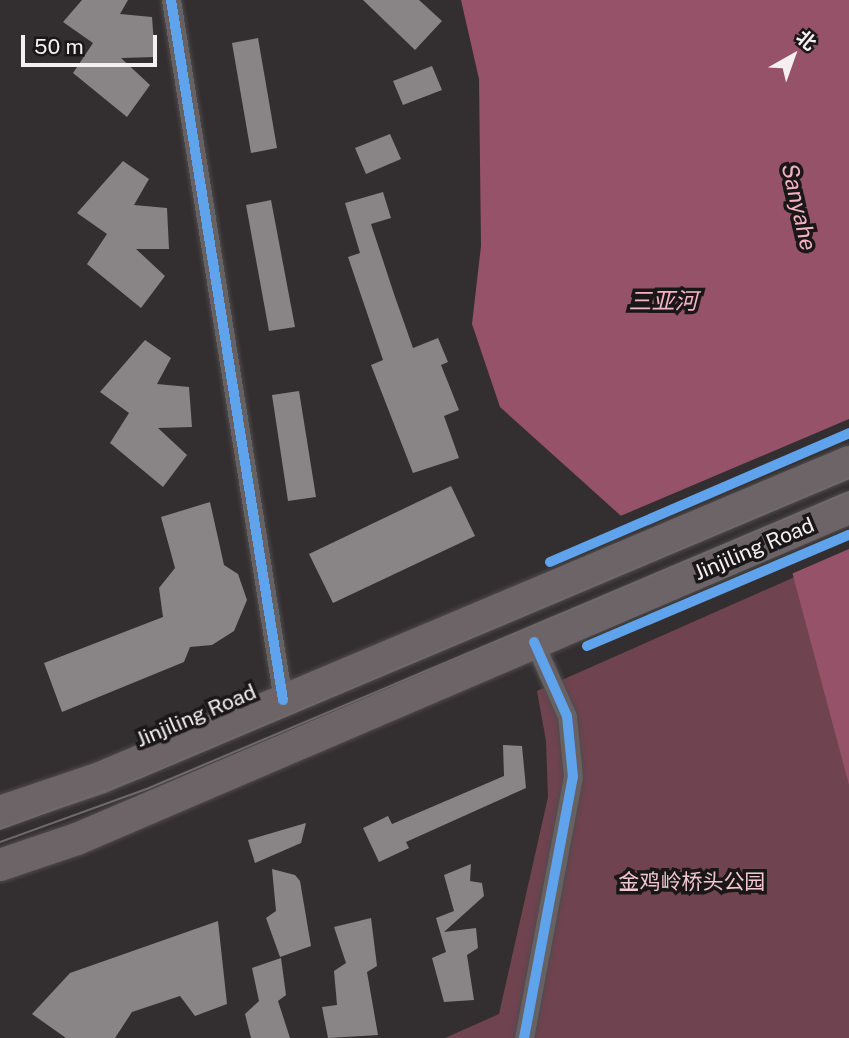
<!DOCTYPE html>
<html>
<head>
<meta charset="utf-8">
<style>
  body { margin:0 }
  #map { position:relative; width:849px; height:1038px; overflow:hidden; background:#332f30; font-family:"Public Sans","Noto Sans SC",sans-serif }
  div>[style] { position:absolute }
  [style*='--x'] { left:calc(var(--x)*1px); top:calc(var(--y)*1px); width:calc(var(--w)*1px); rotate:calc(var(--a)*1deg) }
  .green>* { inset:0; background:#704351 }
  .water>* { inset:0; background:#965268 }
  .pier>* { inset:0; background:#332f30 }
  .building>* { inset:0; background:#898586 }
  .roads { filter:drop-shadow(0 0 2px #4f4b4c) drop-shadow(0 0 2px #4f4b4c) }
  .minor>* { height:19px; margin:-9.5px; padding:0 9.5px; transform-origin:9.5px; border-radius:9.5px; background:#666263 }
  .primary>* { height:32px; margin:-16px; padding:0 16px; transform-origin:16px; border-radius:16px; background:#6c6466 }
  .tram>* { height:2px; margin:-1px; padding:0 1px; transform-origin:1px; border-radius:1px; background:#6e6a6c }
  .cycleway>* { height:10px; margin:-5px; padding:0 5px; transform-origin:5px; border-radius:5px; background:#60a3ed }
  span { translate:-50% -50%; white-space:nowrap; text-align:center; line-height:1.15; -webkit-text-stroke:7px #1a1718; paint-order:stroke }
  .street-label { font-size:21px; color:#f5eff1 }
  .park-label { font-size:21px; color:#f3c6d2 }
  .water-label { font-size:23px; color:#f4b2c5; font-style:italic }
  .north { position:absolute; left:758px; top:21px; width:70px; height:70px; -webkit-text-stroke:5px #1a1718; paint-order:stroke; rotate:40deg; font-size:19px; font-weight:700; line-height:28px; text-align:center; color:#f5eff1 }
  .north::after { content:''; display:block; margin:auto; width:24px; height:32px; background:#f5eff1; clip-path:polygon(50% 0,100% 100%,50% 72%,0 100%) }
  .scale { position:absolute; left:21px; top:35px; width:136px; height:32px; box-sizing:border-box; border:4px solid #f5eff1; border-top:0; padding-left:9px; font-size:21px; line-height:24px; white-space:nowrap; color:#f5eff1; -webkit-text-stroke:5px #1a1718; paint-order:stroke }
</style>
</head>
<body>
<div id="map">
  <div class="green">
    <i style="clip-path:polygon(849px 553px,849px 1038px,445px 1038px,499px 1014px,548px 797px,546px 741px,537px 691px)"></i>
  </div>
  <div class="water">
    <i style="clip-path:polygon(461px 0,849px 0,849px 785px,791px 568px,670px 560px,500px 407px,472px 324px,481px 246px,479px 79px)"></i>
  </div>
  <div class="pier">
    <i style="clip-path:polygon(849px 419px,849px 549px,789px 575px,788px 571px,669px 563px,618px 517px)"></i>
  </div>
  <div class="building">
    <i style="clip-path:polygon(82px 0,128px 0,120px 14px,152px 17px,155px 57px,121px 58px,150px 85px,127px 117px,73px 73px,93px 43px,63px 22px)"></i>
    <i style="clip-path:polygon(363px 0,419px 0,442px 21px,415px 50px)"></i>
    <i style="clip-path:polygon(258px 38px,277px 148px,251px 153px,232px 43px)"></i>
    <i style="clip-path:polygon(432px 66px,442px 90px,403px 105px,393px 81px)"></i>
    <i style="clip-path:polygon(390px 134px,401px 159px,366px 174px,355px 148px)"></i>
    <i style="clip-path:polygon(123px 161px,149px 179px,134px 205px,167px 208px,169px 249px,136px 249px,165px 276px,141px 308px,87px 264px,107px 234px,77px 213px)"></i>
    <i style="clip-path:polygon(383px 192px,391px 218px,371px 224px,394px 294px,413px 348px,438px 338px,448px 362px,441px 365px,459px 410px,444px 416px,459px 458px,413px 473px,371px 365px,383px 360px,348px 257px,360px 253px,345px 203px)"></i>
    <i style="clip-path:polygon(271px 200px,295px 327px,269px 331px,246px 205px)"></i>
    <i style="clip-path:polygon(145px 340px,171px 358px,157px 384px,189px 387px,192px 427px,158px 428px,187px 455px,163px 487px,110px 443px,129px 413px,100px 392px)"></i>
    <i style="clip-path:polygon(299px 391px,316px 497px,288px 501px,272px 395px)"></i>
    <i style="clip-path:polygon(451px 486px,475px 536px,333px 603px,309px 554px)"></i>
    <i style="clip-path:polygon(210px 502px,224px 565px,238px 574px,247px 600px,234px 631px,212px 645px,190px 647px,184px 662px,62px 712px,44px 663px,163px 617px,159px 588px,175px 568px,161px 517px)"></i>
    <i style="clip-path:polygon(503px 745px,522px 746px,526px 788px,406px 842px,409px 848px,379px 862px,363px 828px,388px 816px,392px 824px,504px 776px)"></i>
    <i style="clip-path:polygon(306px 823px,301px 843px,255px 863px,248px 840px)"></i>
    <i style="clip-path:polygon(471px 864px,470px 881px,482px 883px,484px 896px,444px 932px,476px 928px,478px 948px,467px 955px,474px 1000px,444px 1002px,432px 958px,446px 952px,436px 918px,454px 911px,444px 875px)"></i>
    <i style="clip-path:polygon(272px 869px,295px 875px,300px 881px,311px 946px,280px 957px,266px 918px,276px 911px)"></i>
    <i style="clip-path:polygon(371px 918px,377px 966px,367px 972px,378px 1035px,328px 1038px,322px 1007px,337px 1005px,334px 971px,346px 963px,334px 927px)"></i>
    <i style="clip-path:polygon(218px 921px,227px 1004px,195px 1016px,180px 996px,132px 1012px,115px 1038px,66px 1038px,32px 1014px,70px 973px)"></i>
    <i style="clip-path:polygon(281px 958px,286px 995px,278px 1001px,290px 1038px,251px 1038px,245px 1014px,259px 1001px,252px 968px)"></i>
  </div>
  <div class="roads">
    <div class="minor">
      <i style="--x:171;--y:0;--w:709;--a:80.91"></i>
      <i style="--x:524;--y:1038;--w:266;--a:-79.4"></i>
      <i style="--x:573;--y:777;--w:61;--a:-95.6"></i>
      <i style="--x:567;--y:716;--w:81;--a:-114"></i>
    </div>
    <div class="primary">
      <i style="--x:0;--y:812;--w:106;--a:-18.8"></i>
      <i style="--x:100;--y:778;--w:813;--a:-22.87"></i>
      <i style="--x:0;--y:865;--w:81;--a:-18.7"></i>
      <i style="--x:77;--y:839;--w:840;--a:-23.21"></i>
    </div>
  </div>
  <div class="tram">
    <i style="--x:0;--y:829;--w:150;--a:-20.2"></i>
    <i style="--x:141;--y:777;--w:769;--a:-22.9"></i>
    <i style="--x:0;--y:842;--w:158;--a:-19.9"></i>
    <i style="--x:149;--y:788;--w:760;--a:-22.92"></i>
  </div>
  <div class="cycleway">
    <i style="--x:171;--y:0;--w:709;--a:80.91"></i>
    <i style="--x:550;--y:562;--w:326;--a:-23.3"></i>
    <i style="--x:587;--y:646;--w:285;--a:-23"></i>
    <i style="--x:524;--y:1038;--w:266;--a:-79.4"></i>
    <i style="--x:573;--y:777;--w:61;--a:-95.6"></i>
    <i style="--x:567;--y:716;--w:81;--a:-114"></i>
  </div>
  <div class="street-label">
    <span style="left:754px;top:549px;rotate:-23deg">Jinjiling Road</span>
    <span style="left:196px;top:716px;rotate:-23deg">Jinjiling Road</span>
  </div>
  <div class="park-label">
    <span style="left:692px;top:882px">金鸡岭桥头公园</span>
  </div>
  <div class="water-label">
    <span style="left:799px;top:207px;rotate:77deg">Sanyahe</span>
    <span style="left:663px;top:301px">三亚河</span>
  </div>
  <div class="north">北</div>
  <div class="scale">50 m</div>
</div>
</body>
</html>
